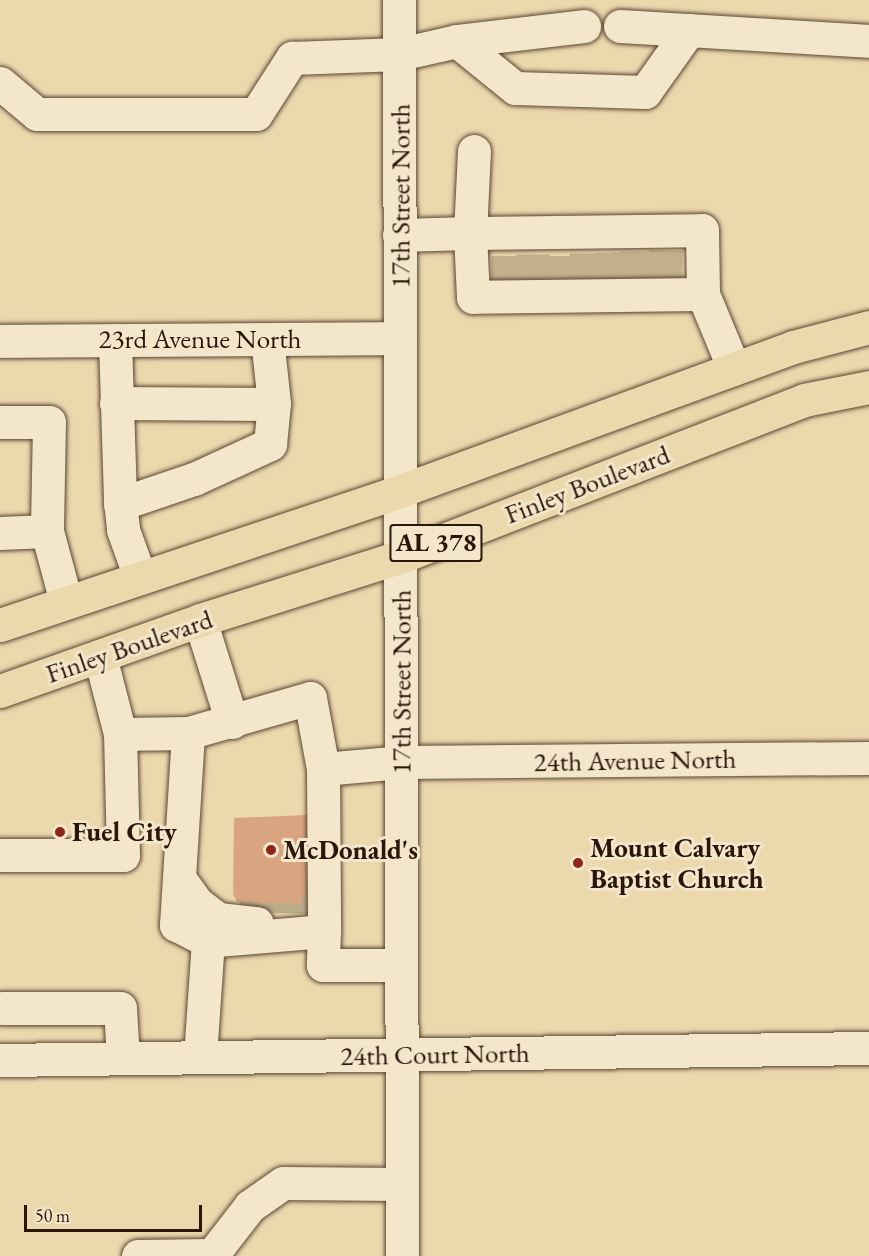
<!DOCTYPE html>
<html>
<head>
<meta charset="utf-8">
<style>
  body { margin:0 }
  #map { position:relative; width:869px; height:1256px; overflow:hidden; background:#ecd8ad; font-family:"EB Garamond",serif }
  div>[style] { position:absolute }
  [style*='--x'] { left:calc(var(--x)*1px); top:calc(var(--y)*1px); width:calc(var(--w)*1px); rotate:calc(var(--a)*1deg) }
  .shadow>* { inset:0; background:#0003 }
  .building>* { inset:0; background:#d8a580 }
  .minor-tunnel>* { height:33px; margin-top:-16.5px; transform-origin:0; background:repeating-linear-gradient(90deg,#c5b18d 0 33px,transparent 0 49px) }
  .roads { filter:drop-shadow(0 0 2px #5a4634) drop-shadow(0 0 2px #5a4634) }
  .minor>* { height:33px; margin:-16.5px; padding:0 16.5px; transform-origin:16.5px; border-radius:16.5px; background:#f3e6ca }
  .major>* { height:33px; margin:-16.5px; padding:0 16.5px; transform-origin:16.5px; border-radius:16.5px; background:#ecd8ad }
  .dots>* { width:16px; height:16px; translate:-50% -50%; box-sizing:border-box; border:3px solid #f3e6ca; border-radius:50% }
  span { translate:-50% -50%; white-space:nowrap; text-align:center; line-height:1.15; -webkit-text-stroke:6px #f3e6ca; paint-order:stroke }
  .shield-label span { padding:2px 4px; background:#f3e6ca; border:2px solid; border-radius:4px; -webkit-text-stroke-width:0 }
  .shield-label { font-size:26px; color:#2a160b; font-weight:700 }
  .street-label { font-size:27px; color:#2a160b }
  .poi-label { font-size:27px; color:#2a160b; font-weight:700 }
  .left { translate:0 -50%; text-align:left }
  .scale { position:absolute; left:24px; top:1205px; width:178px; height:27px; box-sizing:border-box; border:3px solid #2a160b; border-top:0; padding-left:8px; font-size:18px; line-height:21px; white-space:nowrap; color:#2a160b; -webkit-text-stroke:4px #f3e6ca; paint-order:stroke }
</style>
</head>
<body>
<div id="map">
  <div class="shadow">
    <i style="clip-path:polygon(307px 817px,311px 914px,249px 912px,238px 901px)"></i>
  </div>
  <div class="building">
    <i style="clip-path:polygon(307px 815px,310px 881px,306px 884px,305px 895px,301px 896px,301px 904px,237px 902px,233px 894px,234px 818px)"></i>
  </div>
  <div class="minor-tunnel">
    <i style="--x:637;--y:251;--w:28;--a:90"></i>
    <i style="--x:612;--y:252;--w:29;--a:88"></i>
    <i style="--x:533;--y:254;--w:27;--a:90"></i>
    <i style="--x:508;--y:255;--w:27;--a:90"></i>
    <i style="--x:561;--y:255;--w:26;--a:90"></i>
    <i style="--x:665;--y:280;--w:30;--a:-88"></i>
    <i style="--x:586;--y:281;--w:28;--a:-90"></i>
  </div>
  <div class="roads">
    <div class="minor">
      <i style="--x:399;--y:0;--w:1256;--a:89.86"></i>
      <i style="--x:620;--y:26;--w:249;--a:3.4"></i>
      <i style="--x:457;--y:41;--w:75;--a:39"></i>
      <i style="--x:515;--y:88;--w:130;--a:1.8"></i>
      <i style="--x:645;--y:92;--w:76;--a:-54.6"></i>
      <i style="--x:0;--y:83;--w:48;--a:40"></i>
      <i style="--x:37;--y:114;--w:219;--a:0"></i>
      <i style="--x:256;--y:114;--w:67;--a:-57.3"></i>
      <i style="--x:292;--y:58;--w:108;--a:-2.1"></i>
      <i style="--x:400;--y:54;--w:58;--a:-12.8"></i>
      <i style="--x:457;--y:41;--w:128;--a:-6.7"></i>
      <i style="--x:399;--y:235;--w:71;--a:-1.6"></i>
      <i style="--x:470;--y:233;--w:82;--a:-87.2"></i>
      <i style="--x:703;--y:294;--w:230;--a:179.3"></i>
      <i style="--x:473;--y:297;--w:64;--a:-92.7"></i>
      <i style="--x:470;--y:233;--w:232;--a:-0.7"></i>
      <i style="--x:702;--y:230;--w:64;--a:89.1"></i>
      <i style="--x:703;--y:294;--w:81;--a:67.5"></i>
      <i style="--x:115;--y:340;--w:160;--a:88.2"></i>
      <i style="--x:120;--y:500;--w:30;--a:84"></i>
      <i style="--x:123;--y:530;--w:50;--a:70.1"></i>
      <i style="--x:0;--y:341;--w:400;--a:-0.4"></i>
      <i style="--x:116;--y:403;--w:157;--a:0.4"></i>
      <i style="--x:0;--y:422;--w:49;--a:0"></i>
      <i style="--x:49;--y:422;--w:109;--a:91.1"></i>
      <i style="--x:47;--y:531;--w:73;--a:75"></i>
      <i style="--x:120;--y:504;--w:78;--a:-18.7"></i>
      <i style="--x:194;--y:479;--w:84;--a:-24.7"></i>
      <i style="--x:270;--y:444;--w:41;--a:-84.4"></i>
      <i style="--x:274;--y:403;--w:64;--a:-96.2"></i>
      <i style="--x:0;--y:533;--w:47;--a:-2.4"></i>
      <i style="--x:200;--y:620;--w:107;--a:72.6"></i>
      <i style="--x:100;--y:656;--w:81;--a:75.6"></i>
      <i style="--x:120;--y:734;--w:68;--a:-0.8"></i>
      <i style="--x:188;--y:733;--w:127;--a:-16"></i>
      <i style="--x:310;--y:698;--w:72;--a:79.6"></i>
      <i style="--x:323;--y:769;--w:162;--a:89.6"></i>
      <i style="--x:324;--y:931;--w:116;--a:175.1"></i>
      <i style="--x:208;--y:941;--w:36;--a:-153"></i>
      <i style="--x:176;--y:925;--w:192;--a:-86.4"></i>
      <i style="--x:323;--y:769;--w:78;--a:-5.1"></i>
      <i style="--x:401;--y:762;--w:468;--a:-0.5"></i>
      <i style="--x:0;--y:855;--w:123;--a:0"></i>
      <i style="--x:123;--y:855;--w:121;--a:-91.4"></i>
      <i style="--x:179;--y:878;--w:31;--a:54"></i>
      <i style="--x:197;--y:903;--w:26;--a:37"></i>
      <i style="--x:218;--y:919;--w:39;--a:6"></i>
      <i style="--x:324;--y:931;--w:34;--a:92"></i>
      <i style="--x:323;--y:965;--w:78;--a:0"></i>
      <i style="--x:2;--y:1008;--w:118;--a:0"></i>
      <i style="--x:120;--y:1008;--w:50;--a:86.6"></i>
      <i style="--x:200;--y:1057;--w:116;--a:-86.1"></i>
      <i style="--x:0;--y:1060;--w:869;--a:-0.79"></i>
      <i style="--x:138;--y:1256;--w:74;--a:-0.8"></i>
      <i style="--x:212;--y:1255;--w:62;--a:-52.2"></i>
      <i style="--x:250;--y:1206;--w:40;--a:-34.9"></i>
      <i style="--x:283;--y:1183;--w:119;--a:0.5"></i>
    </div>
    <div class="major">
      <i style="--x:0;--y:625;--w:422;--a:-18.5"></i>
      <i style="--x:400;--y:491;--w:419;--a:-20.1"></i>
      <i style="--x:793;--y:347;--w:79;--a:-14.7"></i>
      <i style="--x:0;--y:691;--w:212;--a:-19.5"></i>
      <i style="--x:200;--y:620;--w:210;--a:-17.5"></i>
      <i style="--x:400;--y:557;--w:433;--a:-21.2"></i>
      <i style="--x:804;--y:400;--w:66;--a:-11.3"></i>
    </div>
  </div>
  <div class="dots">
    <i style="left:60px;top:832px;background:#8f2418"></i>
    <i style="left:271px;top:850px;background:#8f2418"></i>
    <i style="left:578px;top:863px;background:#8f2418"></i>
  </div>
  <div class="shield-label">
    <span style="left:436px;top:543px">AL 378</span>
  </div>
  <div class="street-label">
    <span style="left:400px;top:196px;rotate:-90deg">17th Street North</span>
    <span style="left:200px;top:339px">23rd Avenue North</span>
    <span style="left:587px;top:484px;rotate:-21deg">Finley Boulevard</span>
    <span style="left:129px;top:646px;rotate:-19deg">Finley Boulevard</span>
    <span style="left:401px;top:682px;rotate:-90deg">17th Street North</span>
    <span style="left:635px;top:760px;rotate:-1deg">24th Avenue North</span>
    <span style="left:435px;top:1054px;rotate:-1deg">24th Court North</span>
  </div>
  <div class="poi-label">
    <span class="left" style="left:72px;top:832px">Fuel City</span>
    <span class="left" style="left:590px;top:863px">Mount Calvary<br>Baptist Church</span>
    <span class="left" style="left:283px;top:850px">McDonald's</span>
  </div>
  <div class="scale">50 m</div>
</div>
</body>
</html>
